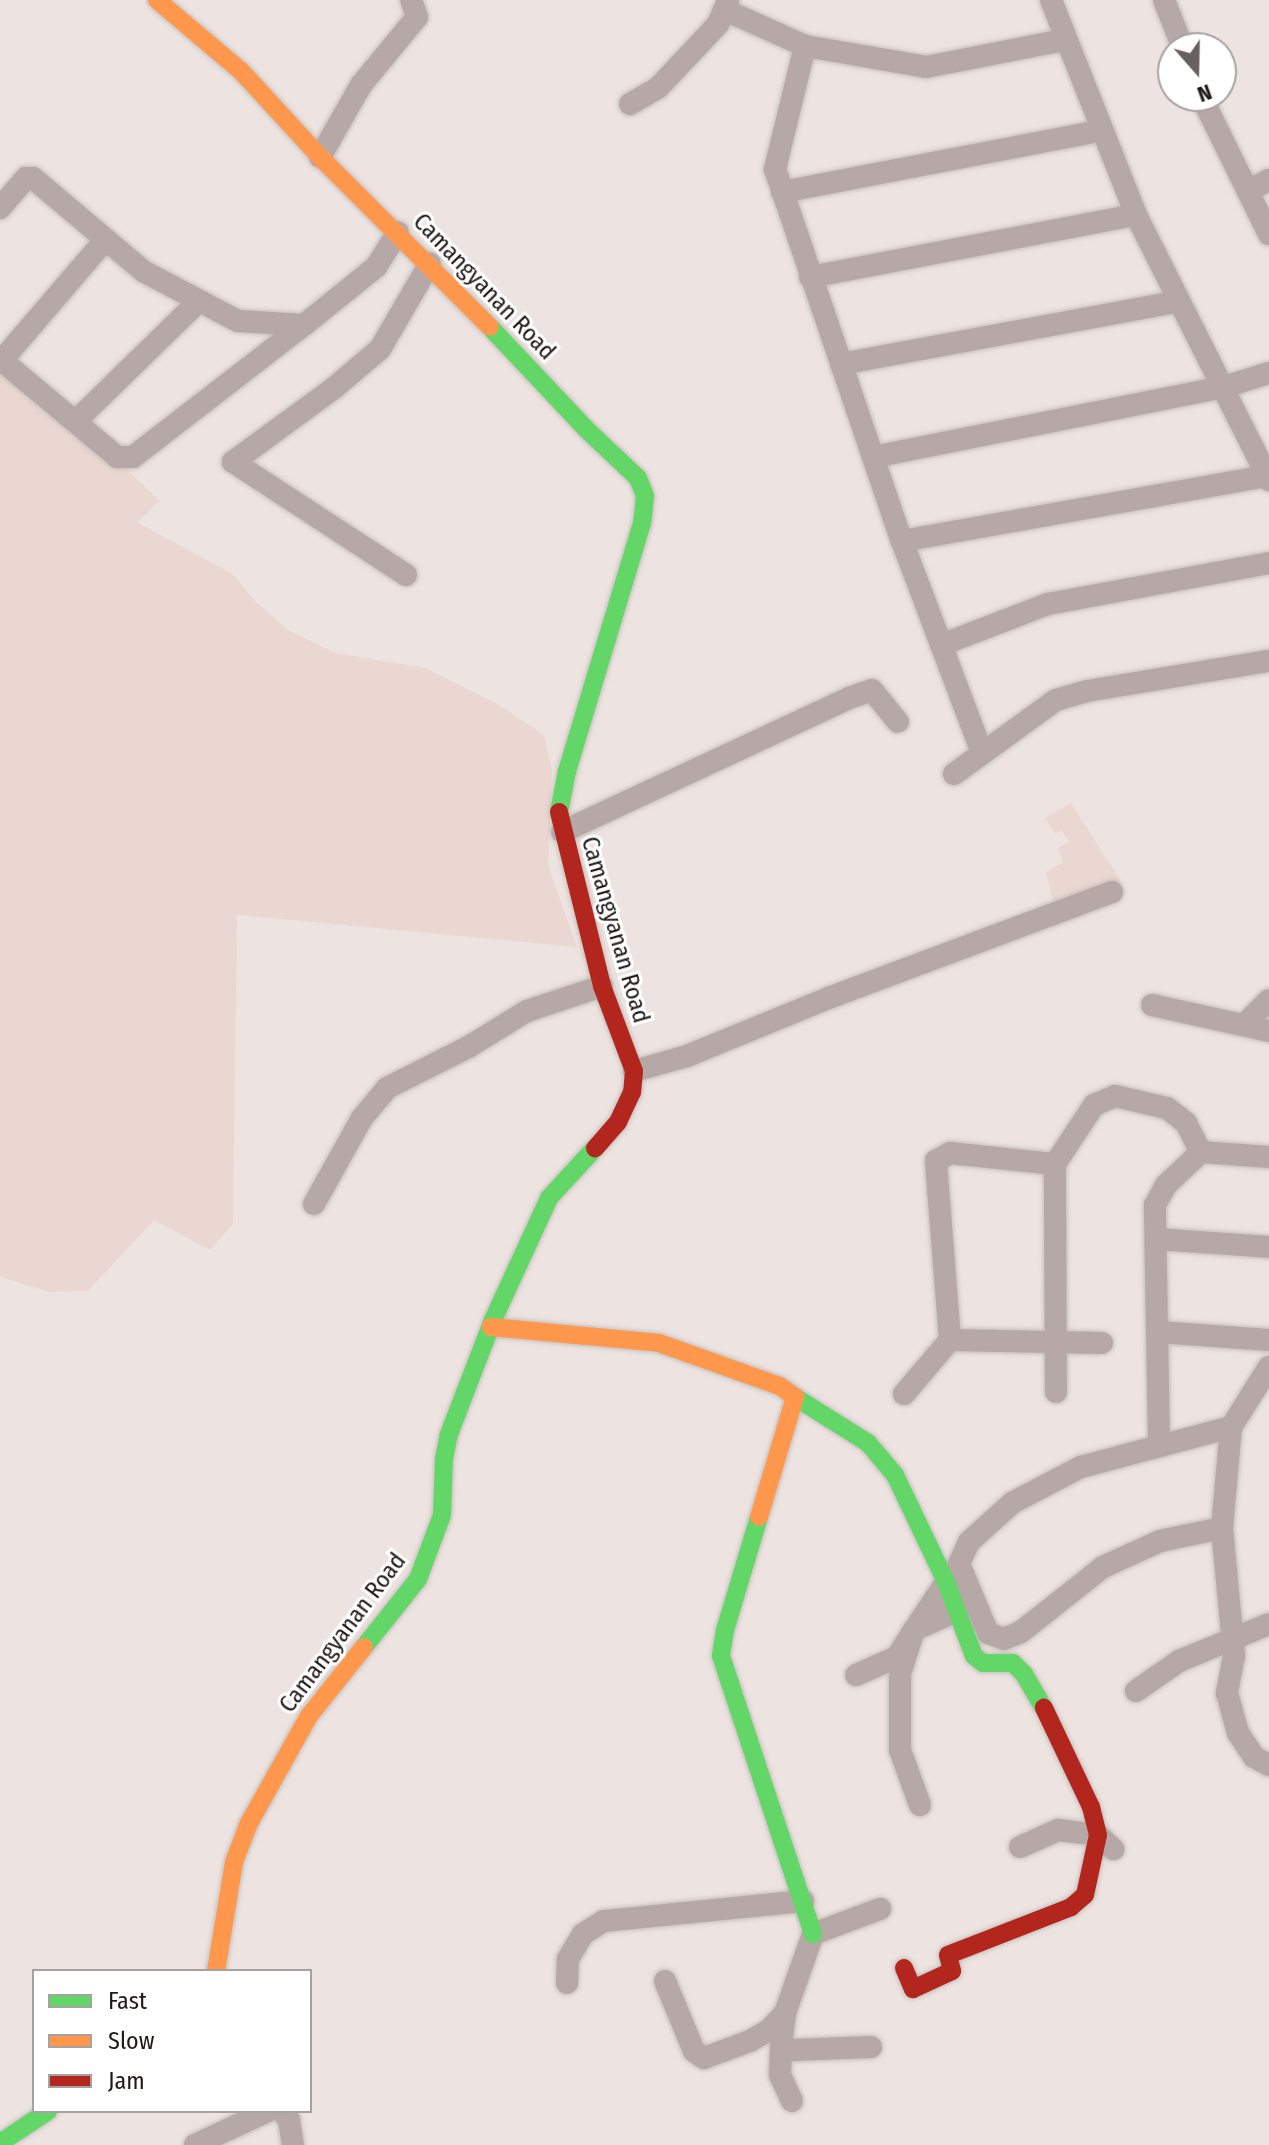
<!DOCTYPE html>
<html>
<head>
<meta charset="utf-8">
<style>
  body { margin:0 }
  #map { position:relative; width:1269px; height:2145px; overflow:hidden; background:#ede4e1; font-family:"Fira Sans Condensed",sans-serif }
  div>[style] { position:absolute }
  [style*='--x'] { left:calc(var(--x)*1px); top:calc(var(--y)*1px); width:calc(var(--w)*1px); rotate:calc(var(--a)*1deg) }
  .built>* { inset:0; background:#ead7d1 }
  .roads { filter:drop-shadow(0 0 2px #c7c0bd) drop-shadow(0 0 2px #c7c0bd) }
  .street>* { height:22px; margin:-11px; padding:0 11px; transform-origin:11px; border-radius:11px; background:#b6a8a6 }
  .fast>* { height:18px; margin:-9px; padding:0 9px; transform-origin:9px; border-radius:9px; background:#63d668 }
  .slow>* { height:18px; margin:-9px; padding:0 9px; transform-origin:9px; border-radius:9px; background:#ff974d }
  .jam>* { height:18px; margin:-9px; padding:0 9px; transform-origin:9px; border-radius:9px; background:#b3261e }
  span { translate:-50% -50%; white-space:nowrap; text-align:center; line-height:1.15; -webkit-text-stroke:6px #fff; paint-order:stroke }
  .street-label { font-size:24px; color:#1f1917 }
  .legend { position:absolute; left:32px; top:1969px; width:280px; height:144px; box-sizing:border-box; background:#fff; border:2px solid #a5a3a2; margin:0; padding:10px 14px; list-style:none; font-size:24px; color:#1f1917 }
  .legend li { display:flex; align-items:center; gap:16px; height:40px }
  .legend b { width:40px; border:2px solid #a5a3a2 }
  .north { position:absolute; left:1157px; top:32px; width:80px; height:80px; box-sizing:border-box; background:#fff; border:2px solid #a5a3a2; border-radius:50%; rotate:160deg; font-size:22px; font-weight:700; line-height:32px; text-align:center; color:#1f1917 }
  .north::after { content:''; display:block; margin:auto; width:28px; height:36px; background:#67605e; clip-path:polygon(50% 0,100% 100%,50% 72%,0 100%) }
</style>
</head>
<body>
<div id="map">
  <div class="built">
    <i style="clip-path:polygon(0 349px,160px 501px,137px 522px,234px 575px,254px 600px,288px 630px,335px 653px,425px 668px,499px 705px,544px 735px,552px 770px,548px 865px,577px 947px,237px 915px,233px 1224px,210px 1250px,154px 1220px,88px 1291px,50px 1292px,0 1277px)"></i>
    <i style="clip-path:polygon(1071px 803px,1121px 881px,1054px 906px,1046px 872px,1063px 862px,1058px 848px,1069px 842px,1062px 830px,1055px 834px,1045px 818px)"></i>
  </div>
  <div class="roads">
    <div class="street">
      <i style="--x:1051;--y:0;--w:231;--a:68.4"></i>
      <i style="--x:1136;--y:215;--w:297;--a:63.3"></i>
      <i style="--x:1164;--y:0;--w:52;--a:68.4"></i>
      <i style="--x:725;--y:10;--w:88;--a:24.2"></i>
      <i style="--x:805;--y:46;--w:123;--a:9.8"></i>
      <i style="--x:926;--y:67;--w:141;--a:-11.1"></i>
      <i style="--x:805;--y:46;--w:127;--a:103.7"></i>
      <i style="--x:775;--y:169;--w:393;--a:71.2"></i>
      <i style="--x:902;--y:541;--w:227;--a:69.3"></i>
      <i style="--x:1201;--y:96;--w:154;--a:63.8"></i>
      <i style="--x:630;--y:104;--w:32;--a:-30"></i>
      <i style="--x:658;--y:88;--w:88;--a:-46.8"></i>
      <i style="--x:718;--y:24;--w:26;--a:-67"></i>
      <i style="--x:320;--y:157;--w:83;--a:-60.3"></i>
      <i style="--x:361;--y:85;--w:88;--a:-50.5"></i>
      <i style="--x:417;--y:17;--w:18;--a:-109"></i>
      <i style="--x:1248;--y:191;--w:24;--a:-28"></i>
      <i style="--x:782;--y:192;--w:324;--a:-10.9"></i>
      <i style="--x:0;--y:208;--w:40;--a:-49"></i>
      <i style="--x:26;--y:178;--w:7;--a:0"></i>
      <i style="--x:33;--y:178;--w:144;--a:40.2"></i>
      <i style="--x:143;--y:271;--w:107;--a:27.8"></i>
      <i style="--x:238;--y:321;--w:66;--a:3.5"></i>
      <i style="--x:304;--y:325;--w:92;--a:-38.9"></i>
      <i style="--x:376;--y:267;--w:41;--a:-57.8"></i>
      <i style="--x:810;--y:277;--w:332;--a:-10.8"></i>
      <i style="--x:0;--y:359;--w:153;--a:39.9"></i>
      <i style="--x:117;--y:457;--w:16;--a:0"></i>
      <i style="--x:133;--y:457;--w:216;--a:-37.7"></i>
      <i style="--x:3;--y:359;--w:157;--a:-49.4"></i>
      <i style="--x:841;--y:364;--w:342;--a:-10.5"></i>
      <i style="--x:77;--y:420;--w:169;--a:-44.3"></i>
      <i style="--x:873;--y:457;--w:358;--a:-11.3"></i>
      <i style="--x:1224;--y:387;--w:47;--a:-17.3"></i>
      <i style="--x:902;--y:541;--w:371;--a:-10.1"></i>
      <i style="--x:406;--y:575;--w:207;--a:-146.8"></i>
      <i style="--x:233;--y:462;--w:125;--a:-36.2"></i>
      <i style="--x:334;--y:388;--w:60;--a:-40.3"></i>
      <i style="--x:380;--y:349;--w:99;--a:-59.8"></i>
      <i style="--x:941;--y:645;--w:115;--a:-21"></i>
      <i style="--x:1048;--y:604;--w:225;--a:-10.5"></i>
      <i style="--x:954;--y:774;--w:126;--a:-36"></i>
      <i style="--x:1056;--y:700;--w:32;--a:-16"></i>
      <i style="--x:1087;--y:691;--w:184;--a:-9.4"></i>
      <i style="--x:562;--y:832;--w:317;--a:-25"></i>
      <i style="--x:849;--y:698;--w:24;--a:-19"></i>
      <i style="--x:872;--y:690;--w:41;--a:50.9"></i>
      <i style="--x:1152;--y:1005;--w:120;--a:12.5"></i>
      <i style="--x:1244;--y:1025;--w:35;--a:-45"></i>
      <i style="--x:634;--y:1071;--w:55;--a:-15.8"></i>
      <i style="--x:687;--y:1056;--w:156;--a:-22.3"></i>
      <i style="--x:831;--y:997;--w:300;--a:-20.5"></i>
      <i style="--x:314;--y:1204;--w:98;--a:-60.8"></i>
      <i style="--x:362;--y:1118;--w:39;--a:-50"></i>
      <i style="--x:387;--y:1088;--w:93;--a:-26.8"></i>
      <i style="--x:470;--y:1046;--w:67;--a:-31.6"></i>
      <i style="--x:527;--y:1011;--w:79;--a:-18.4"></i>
      <i style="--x:1156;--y:1239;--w:113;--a:4"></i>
      <i style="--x:1158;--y:1332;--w:111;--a:4.1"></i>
      <i style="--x:950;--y:1340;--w:152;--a:1.1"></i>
      <i style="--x:1269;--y:1367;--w:71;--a:122.3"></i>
      <i style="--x:1231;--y:1427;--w:101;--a:95.1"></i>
      <i style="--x:1222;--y:1528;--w:129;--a:84.6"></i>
      <i style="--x:1234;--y:1656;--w:38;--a:101"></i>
      <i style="--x:1227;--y:1693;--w:41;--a:74.6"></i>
      <i style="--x:1238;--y:1733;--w:29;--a:56"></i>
      <i style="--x:1254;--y:1757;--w:17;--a:28"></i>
      <i style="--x:1056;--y:1392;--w:228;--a:-90.3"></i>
      <i style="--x:1055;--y:1164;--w:71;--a:-56.5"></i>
      <i style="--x:1094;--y:1105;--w:23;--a:-23"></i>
      <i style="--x:1115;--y:1096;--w:53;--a:13"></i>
      <i style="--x:1167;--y:1108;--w:24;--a:38"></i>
      <i style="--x:1186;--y:1123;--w:33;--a:63"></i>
      <i style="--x:904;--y:1394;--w:71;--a:-49.6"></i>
      <i style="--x:950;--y:1340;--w:180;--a:-94.5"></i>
      <i style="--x:936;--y:1161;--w:16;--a:-30"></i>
      <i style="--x:950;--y:1153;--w:106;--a:6"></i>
      <i style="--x:1159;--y:1444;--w:239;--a:-91"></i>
      <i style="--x:1155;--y:1205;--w:23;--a:-61"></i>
      <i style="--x:1166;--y:1185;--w:48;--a:-43.3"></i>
      <i style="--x:1201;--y:1152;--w:68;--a:4.2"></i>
      <i style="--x:1222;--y:1528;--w:63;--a:168.2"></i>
      <i style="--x:1160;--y:1541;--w:63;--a:155.5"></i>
      <i style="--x:1103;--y:1567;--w:105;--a:141.6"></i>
      <i style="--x:1021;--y:1632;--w:18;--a:158"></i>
      <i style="--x:1004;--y:1639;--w:17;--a:-159"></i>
      <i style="--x:988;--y:1633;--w:75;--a:-112.8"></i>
      <i style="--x:959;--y:1564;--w:24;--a:-66"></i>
      <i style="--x:969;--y:1542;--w:58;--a:-42.2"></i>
      <i style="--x:1012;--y:1503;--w:78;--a:-27.6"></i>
      <i style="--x:1081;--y:1467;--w:155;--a:-14.9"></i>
      <i style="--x:856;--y:1675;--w:45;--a:-23.7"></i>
      <i style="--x:897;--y:1657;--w:32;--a:-58"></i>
      <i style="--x:914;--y:1630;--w:47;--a:-23.8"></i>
      <i style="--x:1136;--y:1691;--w:52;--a:-34.9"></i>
      <i style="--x:1179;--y:1661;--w:97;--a:-22.3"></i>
      <i style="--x:920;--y:1805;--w:59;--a:-110"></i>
      <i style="--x:900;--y:1750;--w:76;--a:-90"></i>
      <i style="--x:900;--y:1674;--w:46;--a:-72.3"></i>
      <i style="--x:914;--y:1630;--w:58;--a:-56.3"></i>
      <i style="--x:1020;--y:1847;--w:42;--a:-24.1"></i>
      <i style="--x:1058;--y:1830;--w:40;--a:7.1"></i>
      <i style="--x:1098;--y:1835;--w:21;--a:43"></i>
      <i style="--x:665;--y:1981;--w:76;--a:67.5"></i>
      <i style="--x:694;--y:2051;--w:12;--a:35"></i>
      <i style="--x:704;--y:2058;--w:49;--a:-20.3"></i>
      <i style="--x:750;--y:2041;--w:22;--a:-30"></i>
      <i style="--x:769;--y:2030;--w:23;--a:-47"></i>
      <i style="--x:567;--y:1983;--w:24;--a:-88"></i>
      <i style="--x:568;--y:1959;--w:29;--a:-59"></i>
      <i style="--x:583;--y:1934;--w:25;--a:-32"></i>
      <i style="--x:604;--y:1921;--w:200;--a:-5.7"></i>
      <i style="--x:781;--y:2046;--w:13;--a:18"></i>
      <i style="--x:793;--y:2050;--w:78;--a:-2.2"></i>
      <i style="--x:792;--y:2101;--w:29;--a:-115"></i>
      <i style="--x:780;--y:2075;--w:29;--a:-88"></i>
      <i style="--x:781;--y:2046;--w:33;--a:-83"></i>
      <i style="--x:785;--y:2013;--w:84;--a:-70.5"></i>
      <i style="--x:813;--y:1934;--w:72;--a:-20.5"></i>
      <i style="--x:282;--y:2111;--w:11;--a:52"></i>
      <i style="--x:289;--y:2120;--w:25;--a:81"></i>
      <i style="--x:195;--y:2145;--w:81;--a:-25"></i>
    </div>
    <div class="fast">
      <i style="--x:490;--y:327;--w:141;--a:46.7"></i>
      <i style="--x:587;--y:430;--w:70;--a:43.3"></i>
      <i style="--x:638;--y:478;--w:19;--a:69"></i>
      <i style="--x:645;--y:496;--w:27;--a:96"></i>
      <i style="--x:642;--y:523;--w:259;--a:106.8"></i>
      <i style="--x:567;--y:771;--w:42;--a:101"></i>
      <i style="--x:795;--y:1397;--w:86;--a:32.2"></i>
      <i style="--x:868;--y:1443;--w:42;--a:49.8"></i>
      <i style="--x:895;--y:1475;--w:119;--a:64.5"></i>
      <i style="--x:946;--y:1582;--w:79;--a:69.3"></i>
      <i style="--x:974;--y:1656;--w:11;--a:38"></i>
      <i style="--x:983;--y:1663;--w:30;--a:0"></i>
      <i style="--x:1013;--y:1663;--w:16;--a:45"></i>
      <i style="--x:1024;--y:1674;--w:39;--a:60"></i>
      <i style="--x:759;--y:1517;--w:118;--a:106.7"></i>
      <i style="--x:725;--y:1630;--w:26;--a:99"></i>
      <i style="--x:721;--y:1656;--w:293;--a:71.7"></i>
      <i style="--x:364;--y:1647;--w:87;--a:-51.5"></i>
      <i style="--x:418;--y:1579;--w:68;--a:-69.4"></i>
      <i style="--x:442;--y:1515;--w:56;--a:-88"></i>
      <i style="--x:444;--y:1459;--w:25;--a:-79"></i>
      <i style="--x:449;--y:1434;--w:122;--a:-68.9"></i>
      <i style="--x:493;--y:1320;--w:134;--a:-65.3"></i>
      <i style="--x:549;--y:1198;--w:68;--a:-47.4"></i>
      <i style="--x:0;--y:2143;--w:58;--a:-33.7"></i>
    </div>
    <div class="slow">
      <i style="--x:157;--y:0;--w:110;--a:40.2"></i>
      <i style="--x:241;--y:71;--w:117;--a:47.4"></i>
      <i style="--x:320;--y:157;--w:240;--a:45"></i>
      <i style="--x:491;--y:1327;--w:169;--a:5.4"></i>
      <i style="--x:659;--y:1343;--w:128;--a:19.6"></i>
      <i style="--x:780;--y:1386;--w:19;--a:36"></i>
      <i style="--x:795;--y:1397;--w:125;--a:106.7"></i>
      <i style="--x:216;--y:1971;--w:110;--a:-80.6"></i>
      <i style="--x:234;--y:1862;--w:40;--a:-69"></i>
      <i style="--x:248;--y:1825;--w:125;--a:-60.8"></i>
      <i style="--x:309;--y:1716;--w:88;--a:-51.4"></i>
    </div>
    <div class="jam">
      <i style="--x:559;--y:812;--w:179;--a:76.1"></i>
      <i style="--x:602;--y:986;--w:91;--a:69.4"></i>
      <i style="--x:634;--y:1071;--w:21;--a:95"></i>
      <i style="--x:632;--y:1092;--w:33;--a:115"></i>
      <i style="--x:618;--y:1122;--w:35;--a:131"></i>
      <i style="--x:904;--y:1968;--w:23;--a:67"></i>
      <i style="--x:913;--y:1989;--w:43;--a:-24.8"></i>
      <i style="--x:952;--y:1971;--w:16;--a:-104"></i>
      <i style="--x:948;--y:1955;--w:132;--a:-21.3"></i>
      <i style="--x:1071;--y:1907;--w:18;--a:-41"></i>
      <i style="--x:1085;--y:1895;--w:61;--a:-77.8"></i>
      <i style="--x:1098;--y:1835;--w:29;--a:-104"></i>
      <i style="--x:1091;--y:1807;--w:110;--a:-115.4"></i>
    </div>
  </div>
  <div class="street-label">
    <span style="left:484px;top:287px;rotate:46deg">Camangyanan Road</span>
    <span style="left:615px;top:930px;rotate:74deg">Camangyanan Road</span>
    <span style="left:343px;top:1633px;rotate:-53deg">Camangyanan Road</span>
  </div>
  <ul class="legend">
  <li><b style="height:10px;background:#63d668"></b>Fast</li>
  <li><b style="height:10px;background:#ff974d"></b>Slow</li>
  <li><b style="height:10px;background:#b3261e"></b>Jam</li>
  </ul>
  <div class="north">N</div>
</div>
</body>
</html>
